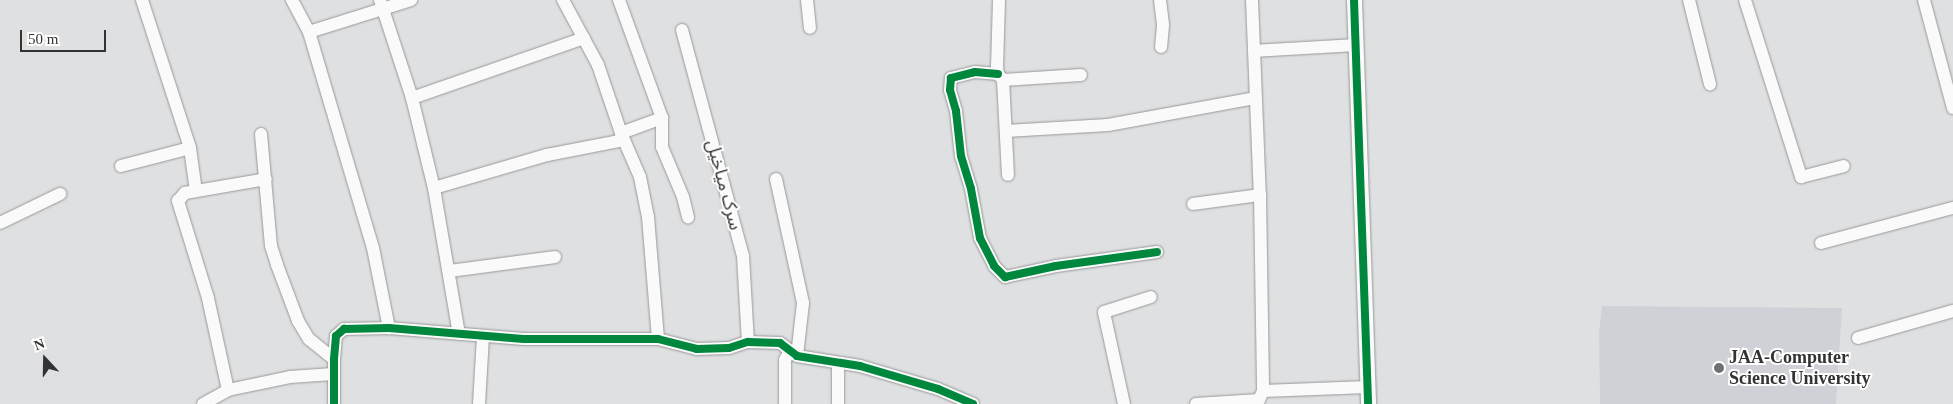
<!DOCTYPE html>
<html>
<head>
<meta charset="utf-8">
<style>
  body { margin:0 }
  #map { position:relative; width:1953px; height:404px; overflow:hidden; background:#dfe0e1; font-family:"Times New Roman","Noto Sans Arabic",serif }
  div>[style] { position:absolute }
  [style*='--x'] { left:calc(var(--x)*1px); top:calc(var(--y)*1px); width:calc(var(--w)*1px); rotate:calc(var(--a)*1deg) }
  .built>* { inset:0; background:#cfd1d7 }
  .roads { filter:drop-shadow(0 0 1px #98989a) drop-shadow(0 0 1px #98989a) }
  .minor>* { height:12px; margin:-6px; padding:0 6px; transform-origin:6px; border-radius:6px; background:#fafafa }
  .tertiary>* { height:15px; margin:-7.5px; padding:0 7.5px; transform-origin:7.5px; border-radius:7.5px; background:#fafafa }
  .cycleway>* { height:8px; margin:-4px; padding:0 4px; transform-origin:4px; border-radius:4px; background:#00873e }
  .dots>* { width:14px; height:14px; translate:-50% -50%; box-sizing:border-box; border:2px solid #fff; border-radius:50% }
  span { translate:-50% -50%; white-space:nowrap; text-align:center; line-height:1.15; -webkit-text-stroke:4px #fff; paint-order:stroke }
  .street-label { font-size:18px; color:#333334 }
  .poi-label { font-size:18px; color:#333334; font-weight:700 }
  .left { translate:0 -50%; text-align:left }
  .north { position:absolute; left:20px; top:334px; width:50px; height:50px; -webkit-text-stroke:4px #fff; paint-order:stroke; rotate:339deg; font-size:14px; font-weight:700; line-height:20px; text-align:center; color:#333334 }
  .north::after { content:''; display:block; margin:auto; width:18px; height:22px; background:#333334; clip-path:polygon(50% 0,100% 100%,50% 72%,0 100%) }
  .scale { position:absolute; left:20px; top:30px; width:86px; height:22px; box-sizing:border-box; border:2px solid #333334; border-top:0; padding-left:6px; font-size:15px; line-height:18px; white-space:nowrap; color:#333334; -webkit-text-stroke:4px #fff; paint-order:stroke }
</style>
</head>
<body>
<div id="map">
  <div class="built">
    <i style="clip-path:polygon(1602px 306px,1842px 308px,1836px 404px,1600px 404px,1599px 332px)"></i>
  </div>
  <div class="roads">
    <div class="minor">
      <i style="--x:142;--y:0;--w:156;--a:72"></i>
      <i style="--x:190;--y:148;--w:43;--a:82.1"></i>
      <i style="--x:292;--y:0;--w:36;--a:62"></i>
      <i style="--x:309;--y:32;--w:225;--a:73.5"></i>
      <i style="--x:373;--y:248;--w:82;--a:78.7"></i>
      <i style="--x:380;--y:0;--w:103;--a:71.9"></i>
      <i style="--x:412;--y:98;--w:93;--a:76.3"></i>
      <i style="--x:434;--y:188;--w:148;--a:80.3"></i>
      <i style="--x:563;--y:0;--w:74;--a:61.7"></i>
      <i style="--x:598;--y:65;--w:72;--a:71.3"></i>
      <i style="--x:621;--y:133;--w:48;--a:66.6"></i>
      <i style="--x:640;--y:177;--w:41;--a:78.7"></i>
      <i style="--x:648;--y:217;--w:122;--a:85.3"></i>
      <i style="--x:619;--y:0;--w:126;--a:70"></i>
      <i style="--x:807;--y:0;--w:28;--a:84"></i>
      <i style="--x:999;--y:0;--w:66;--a:91.7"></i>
      <i style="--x:997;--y:66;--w:8;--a:83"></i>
      <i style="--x:998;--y:74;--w:8;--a:50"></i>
      <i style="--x:1003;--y:80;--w:95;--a:87"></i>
      <i style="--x:1160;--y:0;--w:25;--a:83"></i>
      <i style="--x:1163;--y:25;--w:22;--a:95"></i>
      <i style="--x:1252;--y:0;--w:195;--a:87.7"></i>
      <i style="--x:1260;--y:195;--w:196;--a:89.1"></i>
      <i style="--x:1689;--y:0;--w:87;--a:76"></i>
      <i style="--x:1745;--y:0;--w:186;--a:72.4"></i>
      <i style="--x:1801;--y:177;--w:44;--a:-14.3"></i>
      <i style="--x:1924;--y:0;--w:112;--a:75"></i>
      <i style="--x:682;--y:30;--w:234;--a:74.9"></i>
      <i style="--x:743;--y:256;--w:86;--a:86.7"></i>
      <i style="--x:309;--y:32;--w:107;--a:-17.4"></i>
      <i style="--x:1254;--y:51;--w:101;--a:-3.4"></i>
      <i style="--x:998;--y:74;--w:23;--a:-175"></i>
      <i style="--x:975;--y:72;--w:25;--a:166"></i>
      <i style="--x:951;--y:78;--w:12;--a:95"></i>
      <i style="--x:950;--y:90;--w:22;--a:74"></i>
      <i style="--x:956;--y:111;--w:45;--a:83.7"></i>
      <i style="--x:961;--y:156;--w:34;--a:73"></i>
      <i style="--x:971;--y:189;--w:50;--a:79.6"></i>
      <i style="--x:980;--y:238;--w:31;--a:63"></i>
      <i style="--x:994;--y:266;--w:16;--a:45"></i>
      <i style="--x:1005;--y:277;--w:52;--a:-12.2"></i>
      <i style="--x:1056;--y:266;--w:102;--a:-7.9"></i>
      <i style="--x:1003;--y:80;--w:78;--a:-3.7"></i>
      <i style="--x:412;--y:98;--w:182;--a:-19.2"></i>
      <i style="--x:1006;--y:131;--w:102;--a:-3.4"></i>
      <i style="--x:1108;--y:125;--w:149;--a:-10.4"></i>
      <i style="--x:621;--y:133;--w:44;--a:-20.1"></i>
      <i style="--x:662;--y:118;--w:29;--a:90"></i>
      <i style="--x:662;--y:147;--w:54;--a:67.2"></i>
      <i style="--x:683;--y:197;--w:21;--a:76"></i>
      <i style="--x:261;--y:134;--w:112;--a:84.9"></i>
      <i style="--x:271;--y:246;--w:20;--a:72"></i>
      <i style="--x:277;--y:265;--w:60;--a:69.4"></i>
      <i style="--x:298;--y:321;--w:21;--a:59"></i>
      <i style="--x:309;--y:339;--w:32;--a:39"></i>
      <i style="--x:121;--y:166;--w:71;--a:-14.6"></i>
      <i style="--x:776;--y:179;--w:127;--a:77.7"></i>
      <i style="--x:803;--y:303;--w:53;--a:96.5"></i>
      <i style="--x:434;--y:188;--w:118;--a:-16.3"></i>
      <i style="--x:547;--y:155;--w:78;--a:-11"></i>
      <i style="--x:1193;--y:204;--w:68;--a:-7.7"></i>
      <i style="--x:0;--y:223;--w:67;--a:-25.8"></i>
      <i style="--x:1821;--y:243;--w:137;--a:-14.9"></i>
      <i style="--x:450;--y:271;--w:106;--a:-7.6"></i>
      <i style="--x:1858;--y:338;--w:99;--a:-15.9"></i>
      <i style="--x:228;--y:390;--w:94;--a:-102.3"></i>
      <i style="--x:208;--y:298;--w:102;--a:-107.2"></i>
      <i style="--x:178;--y:201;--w:11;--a:-49"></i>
      <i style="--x:185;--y:193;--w:82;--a:-9.8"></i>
      <i style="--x:203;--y:404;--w:29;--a:-29"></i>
      <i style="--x:228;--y:390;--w:63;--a:-11.8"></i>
      <i style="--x:290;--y:377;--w:43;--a:-4"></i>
      <i style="--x:334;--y:404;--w:45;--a:-90"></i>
      <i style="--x:334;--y:359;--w:23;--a:-85"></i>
      <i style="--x:336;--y:336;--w:11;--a:-41"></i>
      <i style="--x:344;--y:329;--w:45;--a:-1.3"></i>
      <i style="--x:389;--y:328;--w:135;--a:4.7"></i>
      <i style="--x:524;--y:339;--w:134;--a:0"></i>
      <i style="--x:658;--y:339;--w:40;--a:14.4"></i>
      <i style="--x:697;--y:349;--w:32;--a:-2"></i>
      <i style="--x:729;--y:348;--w:20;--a:-18"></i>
      <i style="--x:748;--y:342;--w:32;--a:2"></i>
      <i style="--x:780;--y:343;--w:21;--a:37"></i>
      <i style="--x:797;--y:356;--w:64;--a:9"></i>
      <i style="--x:860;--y:366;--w:81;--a:16.4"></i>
      <i style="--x:938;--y:389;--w:38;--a:23"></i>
      <i style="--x:479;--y:404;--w:67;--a:-86.6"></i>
      <i style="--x:785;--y:404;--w:44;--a:-90"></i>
      <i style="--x:785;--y:360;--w:9;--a:-63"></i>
      <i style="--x:838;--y:404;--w:41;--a:-90"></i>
      <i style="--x:1124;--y:404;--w:94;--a:-102.3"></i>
      <i style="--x:1104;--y:312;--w:49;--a:-17.7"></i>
      <i style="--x:1196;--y:404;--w:63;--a:-3.6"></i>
      <i style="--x:1259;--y:400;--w:10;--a:-66"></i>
      <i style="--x:1263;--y:391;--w:105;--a:-2.2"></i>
    </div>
    <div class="tertiary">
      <i style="--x:1354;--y:0;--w:404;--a:88"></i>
    </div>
  </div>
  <div class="cycleway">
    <i style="--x:1354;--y:0;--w:404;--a:88"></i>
    <i style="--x:998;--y:74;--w:23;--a:-175"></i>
    <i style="--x:975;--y:72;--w:25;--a:166"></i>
    <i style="--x:951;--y:78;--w:12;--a:95"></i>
    <i style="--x:950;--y:90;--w:22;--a:74"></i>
    <i style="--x:956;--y:111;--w:45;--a:83.7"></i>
    <i style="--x:961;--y:156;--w:34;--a:73"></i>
    <i style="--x:971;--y:189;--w:50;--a:79.6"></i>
    <i style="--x:980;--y:238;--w:31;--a:63"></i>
    <i style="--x:994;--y:266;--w:16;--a:45"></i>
    <i style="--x:1005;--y:277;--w:52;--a:-12.2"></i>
    <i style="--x:1056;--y:266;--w:102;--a:-7.9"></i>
    <i style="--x:334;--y:404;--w:45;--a:-90"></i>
    <i style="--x:334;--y:359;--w:23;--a:-85"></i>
    <i style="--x:336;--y:336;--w:11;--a:-41"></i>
    <i style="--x:344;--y:329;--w:45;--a:-1.3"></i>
    <i style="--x:389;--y:328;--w:135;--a:4.7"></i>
    <i style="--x:524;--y:339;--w:134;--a:0"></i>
    <i style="--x:658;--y:339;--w:40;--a:14.4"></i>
    <i style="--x:697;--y:349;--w:32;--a:-2"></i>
    <i style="--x:729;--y:348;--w:20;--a:-18"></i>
    <i style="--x:748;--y:342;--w:32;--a:2"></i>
    <i style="--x:780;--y:343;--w:21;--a:37"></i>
    <i style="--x:797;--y:356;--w:64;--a:9"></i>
    <i style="--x:860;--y:366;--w:81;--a:16.4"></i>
    <i style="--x:938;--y:389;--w:38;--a:23"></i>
  </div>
  <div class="dots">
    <i style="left:1719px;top:368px;background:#6f7071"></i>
  </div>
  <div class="street-label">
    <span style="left:724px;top:185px;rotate:75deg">سرک میاخیل</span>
  </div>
  <div class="poi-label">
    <span class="left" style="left:1729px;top:368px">JAA-Computer<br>Science University</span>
  </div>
  <div class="north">N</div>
  <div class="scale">50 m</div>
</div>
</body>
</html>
